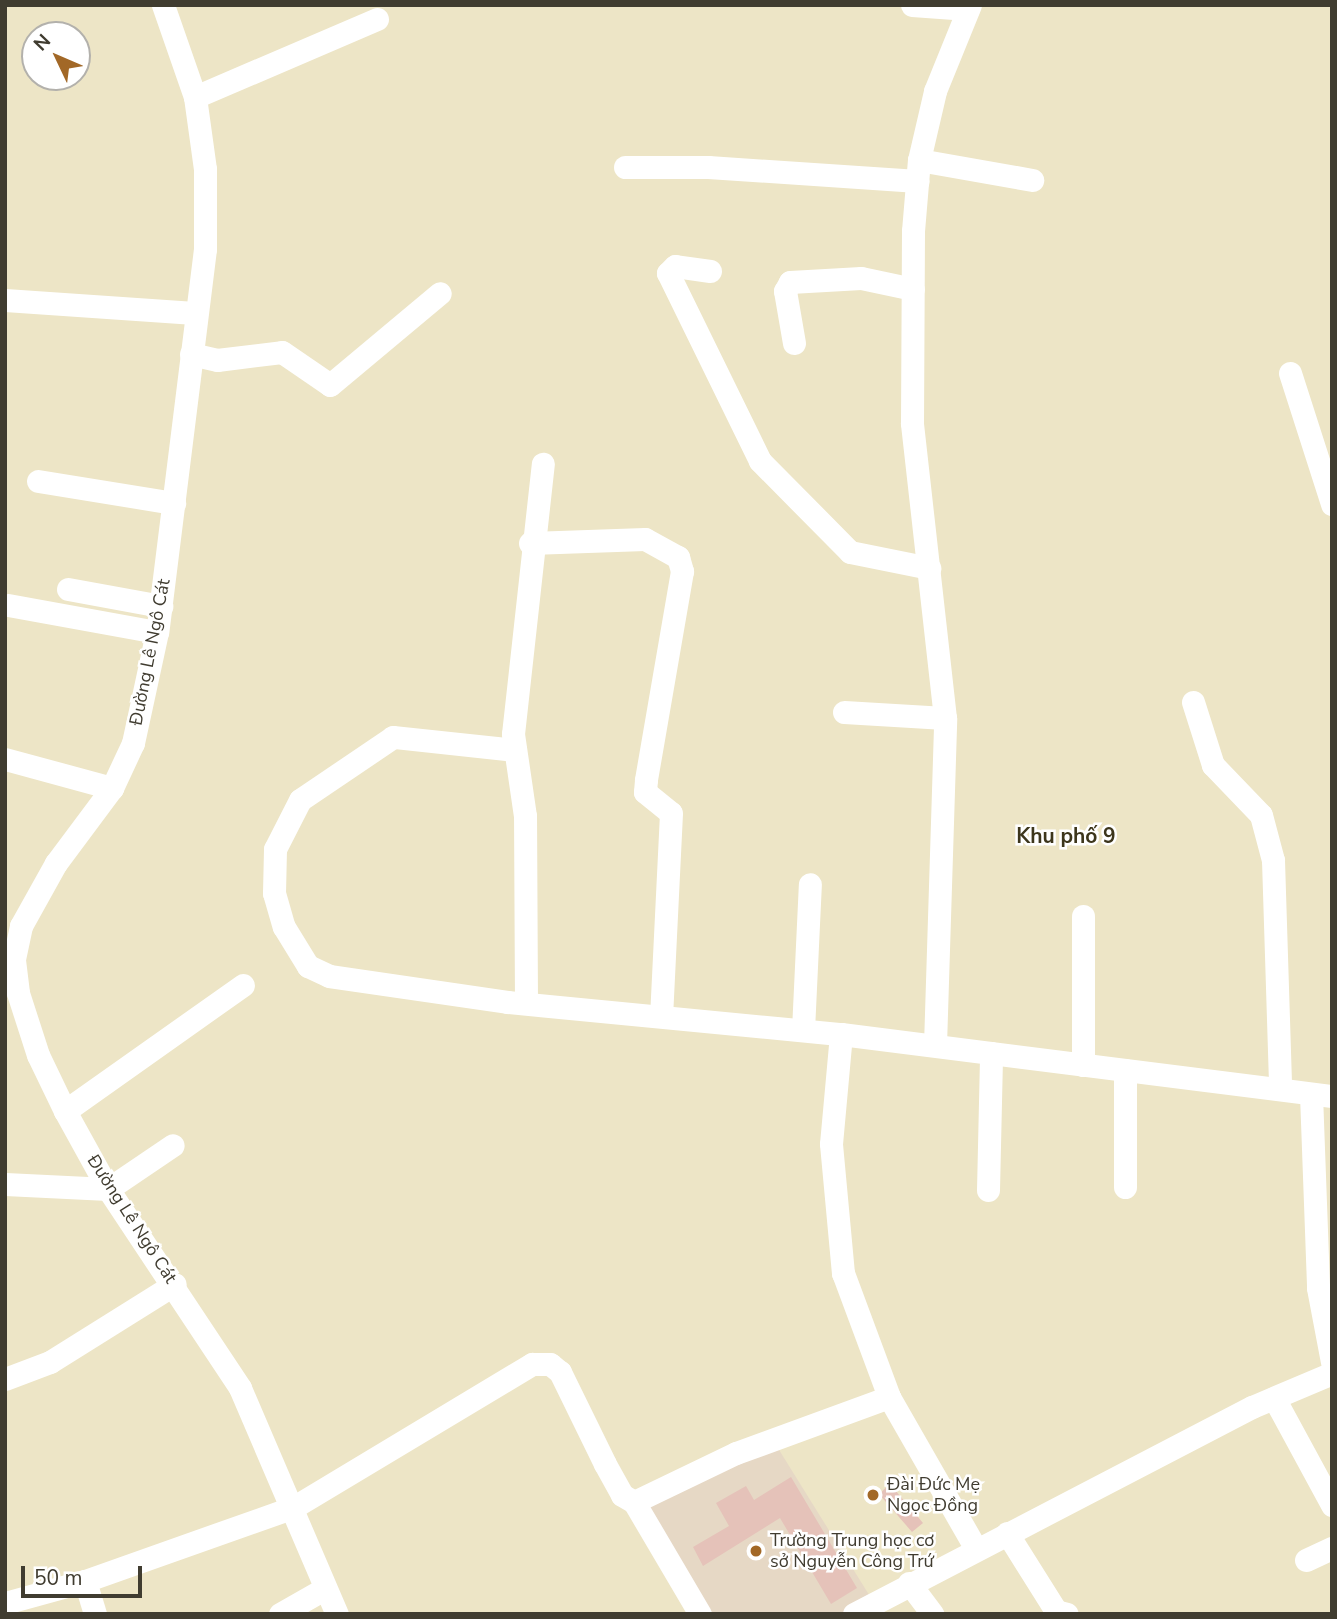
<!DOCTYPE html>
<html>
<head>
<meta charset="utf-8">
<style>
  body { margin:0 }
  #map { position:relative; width:1337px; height:1619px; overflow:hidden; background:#ede5c6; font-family:"Nunito Sans",sans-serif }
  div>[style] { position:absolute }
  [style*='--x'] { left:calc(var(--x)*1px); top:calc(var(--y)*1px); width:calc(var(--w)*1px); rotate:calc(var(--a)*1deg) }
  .education>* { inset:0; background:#e6d8c5 }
  .building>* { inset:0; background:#e5c2b9 }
  .minor>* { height:23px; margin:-11.5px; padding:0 11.5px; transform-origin:11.5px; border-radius:11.5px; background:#fff }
  .dots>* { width:19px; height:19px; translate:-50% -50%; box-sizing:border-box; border:4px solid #fff; border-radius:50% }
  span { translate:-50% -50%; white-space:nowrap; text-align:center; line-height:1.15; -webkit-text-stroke:5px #fff; paint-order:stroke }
  .street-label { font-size:18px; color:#403c30 }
  .poi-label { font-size:18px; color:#403c30 }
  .left { translate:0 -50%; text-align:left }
  .quarter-label { font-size:21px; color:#3d361c; font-weight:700 }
  .frame { position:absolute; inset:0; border:7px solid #403c30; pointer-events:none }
  .north { position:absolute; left:21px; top:21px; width:70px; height:70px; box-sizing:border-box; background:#fff; border:2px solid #b3b1ac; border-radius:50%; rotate:314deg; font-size:19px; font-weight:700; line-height:28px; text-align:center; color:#403c30 }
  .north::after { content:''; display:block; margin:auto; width:24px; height:32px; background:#a26827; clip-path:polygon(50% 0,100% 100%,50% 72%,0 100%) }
  .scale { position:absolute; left:21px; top:1566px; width:121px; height:32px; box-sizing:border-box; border:4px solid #403c30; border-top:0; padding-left:9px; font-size:21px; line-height:24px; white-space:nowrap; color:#403c30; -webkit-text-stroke:5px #fff; paint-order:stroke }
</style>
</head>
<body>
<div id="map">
  <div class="education">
    <i style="clip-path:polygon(776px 1445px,871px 1598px,842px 1614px,707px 1614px,644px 1505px)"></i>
  </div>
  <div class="building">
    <i style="clip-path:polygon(791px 1477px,857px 1588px,831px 1604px,780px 1518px,703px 1566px,693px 1547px,729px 1526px,716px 1503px,746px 1486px,754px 1500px)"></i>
    <i style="clip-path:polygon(890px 1484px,923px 1523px,912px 1532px,879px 1494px)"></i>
  </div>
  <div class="minor">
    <i style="--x:163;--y:5;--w:97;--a:70.8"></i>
    <i style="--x:195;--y:97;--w:73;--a:82.1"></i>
    <i style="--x:205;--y:169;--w:80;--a:90"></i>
    <i style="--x:205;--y:249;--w:386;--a:97.1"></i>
    <i style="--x:157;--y:632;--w:114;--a:102.2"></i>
    <i style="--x:133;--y:743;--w:50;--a:115"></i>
    <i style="--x:112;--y:788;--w:94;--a:126.7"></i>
    <i style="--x:56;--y:863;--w:72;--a:119.1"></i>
    <i style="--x:21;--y:926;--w:35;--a:102"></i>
    <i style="--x:14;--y:960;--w:33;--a:83"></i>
    <i style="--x:18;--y:993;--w:65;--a:72.1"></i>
    <i style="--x:38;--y:1055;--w:62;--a:64.3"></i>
    <i style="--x:65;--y:1111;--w:89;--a:61.1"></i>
    <i style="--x:108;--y:1189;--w:239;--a:56.4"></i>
    <i style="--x:240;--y:1388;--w:246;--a:66.8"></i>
    <i style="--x:912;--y:5;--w:56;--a:4.1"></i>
    <i style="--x:195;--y:97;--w:198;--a:-23.2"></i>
    <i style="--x:919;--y:160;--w:115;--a:10"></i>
    <i style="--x:625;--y:167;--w:83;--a:0"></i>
    <i style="--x:708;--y:167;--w:210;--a:3.8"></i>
    <i style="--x:710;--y:271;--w:35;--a:-172"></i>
    <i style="--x:675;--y:266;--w:10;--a:135"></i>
    <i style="--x:668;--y:273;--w:209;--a:63.9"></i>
    <i style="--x:760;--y:461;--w:128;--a:45.3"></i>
    <i style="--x:850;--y:552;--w:81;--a:11.4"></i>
    <i style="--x:5;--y:300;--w:190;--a:3.9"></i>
    <i style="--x:794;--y:343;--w:53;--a:-99.8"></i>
    <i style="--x:785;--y:291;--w:10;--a:-61"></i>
    <i style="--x:790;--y:282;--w:71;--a:-3.2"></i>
    <i style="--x:861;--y:278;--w:53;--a:11.9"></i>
    <i style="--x:191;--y:354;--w:27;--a:13"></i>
    <i style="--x:217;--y:360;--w:65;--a:-7"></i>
    <i style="--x:282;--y:352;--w:58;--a:34.5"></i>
    <i style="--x:330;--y:385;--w:143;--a:-39.9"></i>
    <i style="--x:1290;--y:373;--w:138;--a:72.2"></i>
    <i style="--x:38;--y:481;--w:138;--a:9.2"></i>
    <i style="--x:530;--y:543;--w:115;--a:-2"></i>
    <i style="--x:645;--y:539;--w:38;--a:29"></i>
    <i style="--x:678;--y:557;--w:15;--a:74"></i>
    <i style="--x:682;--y:571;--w:212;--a:99.8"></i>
    <i style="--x:646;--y:780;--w:12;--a:95"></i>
    <i style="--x:645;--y:792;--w:33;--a:39"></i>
    <i style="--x:671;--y:813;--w:203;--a:92.8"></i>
    <i style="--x:68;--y:589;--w:95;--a:10.4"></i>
    <i style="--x:8;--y:605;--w:151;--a:10.3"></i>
    <i style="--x:1193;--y:702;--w:66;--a:72.4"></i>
    <i style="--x:1213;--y:765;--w:69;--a:46.2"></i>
    <i style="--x:1261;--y:815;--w:47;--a:75.1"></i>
    <i style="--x:1273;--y:860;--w:229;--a:88.2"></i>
    <i style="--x:844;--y:712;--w:101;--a:3.4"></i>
    <i style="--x:515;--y:750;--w:123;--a:-173.9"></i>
    <i style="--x:393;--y:737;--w:112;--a:145.9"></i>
    <i style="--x:300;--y:800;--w:55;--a:117"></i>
    <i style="--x:275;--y:849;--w:44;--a:91.3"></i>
    <i style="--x:274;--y:893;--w:35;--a:74"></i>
    <i style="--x:284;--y:927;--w:46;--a:58.4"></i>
    <i style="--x:308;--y:966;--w:23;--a:25"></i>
    <i style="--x:329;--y:976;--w:180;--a:8.3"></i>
    <i style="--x:507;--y:1002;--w:336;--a:5.5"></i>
    <i style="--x:841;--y:1034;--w:495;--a:7.2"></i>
    <i style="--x:5;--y:759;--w:111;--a:15.2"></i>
    <i style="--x:526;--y:1002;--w:186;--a:-90.3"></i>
    <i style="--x:525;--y:816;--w:83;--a:-98.3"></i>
    <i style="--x:513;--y:734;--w:272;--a:-83.7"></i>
    <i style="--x:803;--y:1030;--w:146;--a:-87.3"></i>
    <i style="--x:841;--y:1034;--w:110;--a:95.2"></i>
    <i style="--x:831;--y:1144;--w:130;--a:84.7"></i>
    <i style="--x:843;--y:1273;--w:132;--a:69.6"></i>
    <i style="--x:889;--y:1397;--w:175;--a:60.2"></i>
    <i style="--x:935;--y:1045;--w:327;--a:-88.2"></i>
    <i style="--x:945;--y:718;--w:297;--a:-96.4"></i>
    <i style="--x:912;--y:423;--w:192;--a:-89.7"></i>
    <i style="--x:913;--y:231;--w:71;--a:-85.2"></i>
    <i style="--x:919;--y:160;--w:71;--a:-76.9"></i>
    <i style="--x:935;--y:91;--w:93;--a:-67.9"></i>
    <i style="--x:1083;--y:1065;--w:149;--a:-90"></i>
    <i style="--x:1125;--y:1070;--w:117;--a:90"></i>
    <i style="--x:1311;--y:1094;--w:194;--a:87.9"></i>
    <i style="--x:1318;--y:1288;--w:75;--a:79.3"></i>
    <i style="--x:65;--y:1111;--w:218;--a:-35.3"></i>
    <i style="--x:5;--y:1184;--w:103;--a:2.8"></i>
    <i style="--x:108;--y:1189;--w:78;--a:-34.1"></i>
    <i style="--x:988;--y:1190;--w:137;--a:-88.7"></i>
    <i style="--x:5;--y:1379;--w:48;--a:-20.7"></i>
    <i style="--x:50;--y:1362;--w:147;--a:-32"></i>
    <i style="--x:1274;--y:1398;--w:122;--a:61.5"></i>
    <i style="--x:634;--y:1502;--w:130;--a:59.5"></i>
    <i style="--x:1007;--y:1533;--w:92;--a:57.9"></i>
    <i style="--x:1056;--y:1611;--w:11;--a:15"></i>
    <i style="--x:1306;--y:1560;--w:29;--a:-25"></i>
    <i style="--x:85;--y:1581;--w:34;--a:73"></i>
    <i style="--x:909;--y:1583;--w:39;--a:53"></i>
    <i style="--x:5;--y:1603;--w:83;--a:-15.4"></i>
    <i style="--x:85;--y:1581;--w:222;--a:-19.5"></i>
    <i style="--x:294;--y:1507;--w:278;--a:-31"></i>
    <i style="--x:532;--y:1364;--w:18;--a:0"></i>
    <i style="--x:550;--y:1364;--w:13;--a:39"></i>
    <i style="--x:560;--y:1372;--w:102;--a:63.9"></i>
    <i style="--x:605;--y:1464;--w:35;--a:61"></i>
    <i style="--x:622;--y:1495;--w:14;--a:30"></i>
    <i style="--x:634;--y:1502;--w:113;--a:-25.7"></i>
    <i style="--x:736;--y:1453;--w:163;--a:-20.1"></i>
    <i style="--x:280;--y:1614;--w:51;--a:-29.6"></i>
    <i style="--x:854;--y:1614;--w:449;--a:-27.5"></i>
    <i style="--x:1252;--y:1407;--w:87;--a:-23"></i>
  </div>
  <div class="dots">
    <i style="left:873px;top:1495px;background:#a26827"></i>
    <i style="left:756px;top:1551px;background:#a26827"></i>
  </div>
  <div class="street-label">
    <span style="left:150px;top:652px;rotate:-79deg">Đường Lê Ngô Cát</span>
    <span style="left:132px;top:1219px;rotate:57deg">Đường Lê Ngô Cát</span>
  </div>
  <div class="poi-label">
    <span class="left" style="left:887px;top:1495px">Đài Đức Mẹ<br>Ngọc Đồng</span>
    <span class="left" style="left:770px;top:1551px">Trường Trung học cơ<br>sở Nguyễn Công Trứ</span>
  </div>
  <div class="quarter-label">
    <span style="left:1066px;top:836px">Khu phố 9</span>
  </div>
  <div class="frame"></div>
  <div class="north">N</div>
  <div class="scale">50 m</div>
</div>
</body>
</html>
